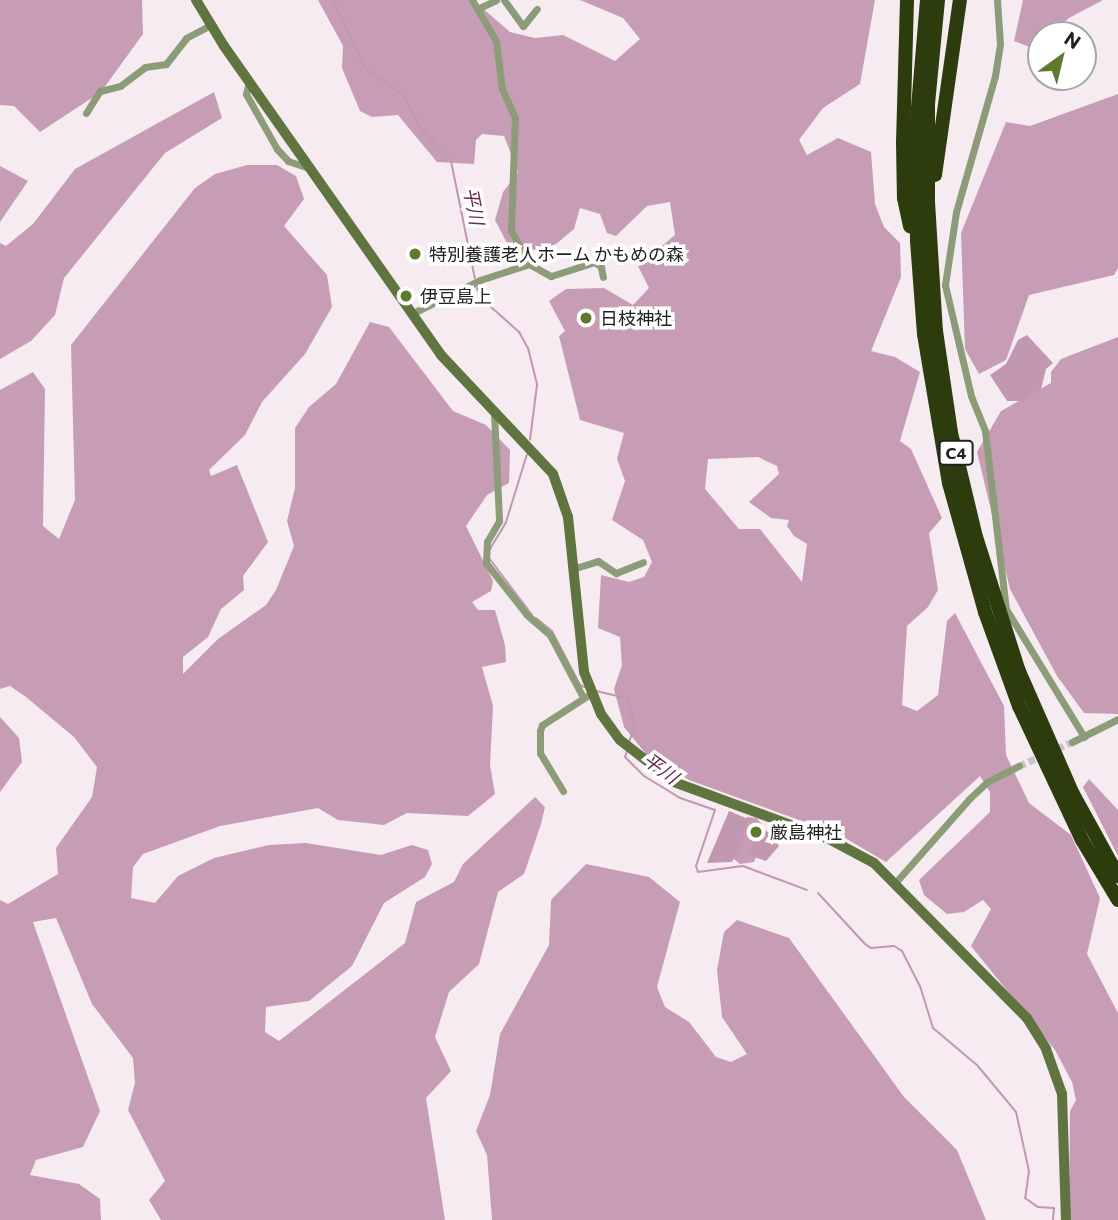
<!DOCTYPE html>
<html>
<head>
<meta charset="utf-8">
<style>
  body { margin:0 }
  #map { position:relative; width:1118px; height:1220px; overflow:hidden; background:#f5ebf0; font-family:Commissioner,"Noto Sans JP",sans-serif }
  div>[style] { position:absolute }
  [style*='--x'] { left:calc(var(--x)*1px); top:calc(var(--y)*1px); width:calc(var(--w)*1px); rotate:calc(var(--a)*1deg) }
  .forest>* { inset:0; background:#c79db6 }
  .water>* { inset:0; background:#c198b0 }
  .stream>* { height:2px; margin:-1px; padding:0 1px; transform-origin:1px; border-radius:1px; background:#c198b0 }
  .street-tunnel>* { height:7px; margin-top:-3.5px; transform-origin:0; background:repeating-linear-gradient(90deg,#cbc2c7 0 7px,transparent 0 10.5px) }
  .street>* { height:7px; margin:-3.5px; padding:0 3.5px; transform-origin:3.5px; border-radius:3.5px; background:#8d9c78 }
  .secondary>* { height:10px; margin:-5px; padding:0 5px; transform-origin:5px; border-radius:5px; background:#5f743e }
  .highway>* { height:14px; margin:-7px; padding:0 7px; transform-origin:7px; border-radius:7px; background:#2c3c0d }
  .dots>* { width:19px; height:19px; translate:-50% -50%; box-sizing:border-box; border:4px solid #fff; border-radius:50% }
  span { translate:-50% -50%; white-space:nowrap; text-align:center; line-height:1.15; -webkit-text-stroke:7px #fff; paint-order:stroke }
  .shield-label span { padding:2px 5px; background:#fff; border:2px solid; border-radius:5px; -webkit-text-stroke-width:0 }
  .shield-label { font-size:16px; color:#232022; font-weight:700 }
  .poi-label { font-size:18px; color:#232022 }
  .left { translate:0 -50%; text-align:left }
  .water-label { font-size:19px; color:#612c4f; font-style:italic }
  .north { position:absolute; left:1027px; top:21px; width:70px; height:70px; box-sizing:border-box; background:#fff; border:2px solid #a7a6a7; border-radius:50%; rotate:34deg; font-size:19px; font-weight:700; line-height:28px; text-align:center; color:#232022 }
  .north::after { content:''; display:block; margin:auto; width:24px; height:32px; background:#5f7a2d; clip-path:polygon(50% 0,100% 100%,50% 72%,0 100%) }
</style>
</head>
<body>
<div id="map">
  <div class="forest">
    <i style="clip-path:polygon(0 0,142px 0,143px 34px,101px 92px,40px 132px,14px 106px,0 105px)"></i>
    <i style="clip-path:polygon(evenodd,318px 0,473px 0,510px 32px,535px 38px,563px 35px,615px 61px,640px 39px,623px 18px,580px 0,875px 0,860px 84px,823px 108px,799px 140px,807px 155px,838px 138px,871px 152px,875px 204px,884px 227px,900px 243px,901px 277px,871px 351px,895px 357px,920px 372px,900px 441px,911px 449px,942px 518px,929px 533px,938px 590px,928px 607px,907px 626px,902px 705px,917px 711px,938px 695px,947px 621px,955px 613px,1004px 706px,1006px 755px,1029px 803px,1071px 835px,1100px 898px,1087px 954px,1118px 1013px,1118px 1220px,1069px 1220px,1070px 1111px,1076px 1100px,1072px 1082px,1055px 1050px,971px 946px,991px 909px,983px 900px,964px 912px,947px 914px,924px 895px,919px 880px,990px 812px,990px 792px,980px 776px,886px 862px,840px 835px,689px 780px,646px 754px,624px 727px,614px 689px,622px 665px,620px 637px,598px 628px,601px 575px,629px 582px,644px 577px,652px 562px,643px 540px,612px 520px,625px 481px,617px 459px,624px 433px,580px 420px,559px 336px,565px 331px,549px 301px,566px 289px,604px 288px,633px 305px,649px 288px,638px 266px,675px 235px,670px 202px,647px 206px,616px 236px,607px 233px,600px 214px,580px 208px,574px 229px,556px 244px,535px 250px,508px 245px,495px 220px,503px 192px,518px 172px,504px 136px,482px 134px,476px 140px,474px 164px,437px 162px,398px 115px,372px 117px,360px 111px,342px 68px,343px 46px,318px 0,758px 457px,777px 466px,779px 474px,749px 502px,771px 518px,789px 520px,787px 526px,794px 536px,807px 544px,802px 582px,760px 529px,739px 529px,705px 489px,708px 459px,758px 457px)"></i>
    <i style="clip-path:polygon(1023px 0,1103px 0,1069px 18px,1050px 35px,1041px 35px,1035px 49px,1014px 41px)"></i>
    <i style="clip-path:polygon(214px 92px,222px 118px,165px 153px,64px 278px,55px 315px,31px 341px,0 359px,0 243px,6px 246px,33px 224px,75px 169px)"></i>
    <i style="clip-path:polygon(1118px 94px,1118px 268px,1114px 275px,1029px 295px,1006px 360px,979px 374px,965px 349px,961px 233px,1006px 122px,1030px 126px)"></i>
    <i style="clip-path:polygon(247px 165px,277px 165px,296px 176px,304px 199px,284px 226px,327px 275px,332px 307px,305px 354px,262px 402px,245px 435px,209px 470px,211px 476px,237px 465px,268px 542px,243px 576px,244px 590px,221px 609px,208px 637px,183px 657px,183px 674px,218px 639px,266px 605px,276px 590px,294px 546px,287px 521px,295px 488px,295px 428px,309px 407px,336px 384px,370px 322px,389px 327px,453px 411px,486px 425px,510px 450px,509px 483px,487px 495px,466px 526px,493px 581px,491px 591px,472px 602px,478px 610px,495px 610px,505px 645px,506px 662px,482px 667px,493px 706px,490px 765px,495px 794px,468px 816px,407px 813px,384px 825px,338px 820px,318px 808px,220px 826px,143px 854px,133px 867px,131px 898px,155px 903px,178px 876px,214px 858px,269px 845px,306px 843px,381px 855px,412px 845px,428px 850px,432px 864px,425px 877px,384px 903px,352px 966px,309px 1001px,266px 1007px,265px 1032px,279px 1041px,405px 943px,416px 902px,454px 882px,463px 864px,535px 797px,545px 807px,541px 824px,524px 874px,498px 892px,479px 964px,449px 992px,435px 1037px,451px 1071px,426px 1098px,445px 1220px,161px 1220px,149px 1200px,165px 1181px,128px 1110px,135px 1083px,133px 1058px,92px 1004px,56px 918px,33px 922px,100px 1111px,83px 1147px,36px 1160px,30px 1175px,79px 1184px,100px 1199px,101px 1220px,0 1220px,0 900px,8px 904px,58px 874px,56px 848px,92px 797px,97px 767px,74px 737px,26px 697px,10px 686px,0 689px,0 390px,33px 372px,45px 389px,43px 526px,59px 539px,75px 500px,71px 345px,195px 188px,215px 174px)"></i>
    <i style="clip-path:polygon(0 166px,28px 181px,0 222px)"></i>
    <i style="clip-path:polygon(1118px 337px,1118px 714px,1084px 713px,1057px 676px,1010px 589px,977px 452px,1001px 411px,1051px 383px,1051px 372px,1061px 359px)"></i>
    <i style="clip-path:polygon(0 717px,19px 738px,22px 762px,0 792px)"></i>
    <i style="clip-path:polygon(1089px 779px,1118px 810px,1118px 856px,1083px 787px)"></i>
    <i style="clip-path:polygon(747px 817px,757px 818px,766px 831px,754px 862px,740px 864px,729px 855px)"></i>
    <i style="clip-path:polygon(586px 864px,649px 877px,680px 902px,657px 987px,665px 1007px,689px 1022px,716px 1057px,731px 1062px,747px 1054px,722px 1017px,717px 970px,724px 932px,737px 920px,789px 938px,904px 1097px,957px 1150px,986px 1220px,492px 1220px,487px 1155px,476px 1131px,490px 1095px,500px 1034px,549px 945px,551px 900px)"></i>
  </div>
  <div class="water">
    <i style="clip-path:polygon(1027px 335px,1053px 363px,1046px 369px,1041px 389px,1023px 401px,1007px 401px,990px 375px,1006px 364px,1018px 340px)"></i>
    <i style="clip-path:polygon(729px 811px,748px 819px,741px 845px,732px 862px,707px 863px)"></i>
    <i style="clip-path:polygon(762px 829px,774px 835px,779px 846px,766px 861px,747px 855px)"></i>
  </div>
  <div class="stream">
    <i style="--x:333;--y:0;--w:75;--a:64.8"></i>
    <i style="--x:365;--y:68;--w:47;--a:35.4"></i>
    <i style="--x:403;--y:95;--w:38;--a:62"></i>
    <i style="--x:421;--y:129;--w:44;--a:46.8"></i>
    <i style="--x:451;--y:161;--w:120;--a:78.5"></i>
    <i style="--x:475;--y:284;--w:17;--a:65"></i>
    <i style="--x:482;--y:299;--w:50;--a:41.7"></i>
    <i style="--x:519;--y:332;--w:18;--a:61"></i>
    <i style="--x:528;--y:348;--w:38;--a:76"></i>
    <i style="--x:537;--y:385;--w:55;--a:97.3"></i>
    <i style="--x:490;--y:549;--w:31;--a:-59"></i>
    <i style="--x:506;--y:522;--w:71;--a:-72.8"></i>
    <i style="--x:489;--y:558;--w:71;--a:53"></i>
    <i style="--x:536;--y:618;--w:21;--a:39"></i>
    <i style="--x:552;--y:631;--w:61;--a:62.6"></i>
    <i style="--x:580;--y:685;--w:8;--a:23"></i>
    <i style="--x:596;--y:691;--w:32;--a:13"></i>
    <i style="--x:627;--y:698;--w:29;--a:74"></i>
    <i style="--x:635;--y:726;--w:17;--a:111"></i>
    <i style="--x:627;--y:751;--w:6;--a:108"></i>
    <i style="--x:625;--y:757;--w:27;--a:45"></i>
    <i style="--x:644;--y:776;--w:42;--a:31.4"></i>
    <i style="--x:680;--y:798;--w:37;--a:19"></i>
    <i style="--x:715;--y:810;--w:59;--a:108.7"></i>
    <i style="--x:696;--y:866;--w:6;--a:72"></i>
    <i style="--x:698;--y:872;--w:45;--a:-7.6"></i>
    <i style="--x:743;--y:866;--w:68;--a:20.6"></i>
    <i style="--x:818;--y:893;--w:69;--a:47.3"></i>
    <i style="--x:865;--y:944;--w:7;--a:34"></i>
    <i style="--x:871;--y:948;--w:23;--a:-5"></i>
    <i style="--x:894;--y:946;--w:9;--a:32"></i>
    <i style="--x:902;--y:951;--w:39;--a:63"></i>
    <i style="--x:920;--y:986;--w:44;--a:72.8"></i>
    <i style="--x:933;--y:1028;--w:57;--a:40.1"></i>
    <i style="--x:977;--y:1065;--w:61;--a:50.3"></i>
    <i style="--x:1016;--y:1112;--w:60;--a:77.6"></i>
    <i style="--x:1029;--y:1171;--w:27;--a:98"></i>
    <i style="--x:1025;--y:1198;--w:16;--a:35"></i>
    <i style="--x:1038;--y:1207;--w:16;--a:4"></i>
    <i style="--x:1054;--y:1208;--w:12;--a:95"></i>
  </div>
  <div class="street-tunnel">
    <i style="--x:1019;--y:766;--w:58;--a:-24.4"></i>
  </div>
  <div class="street">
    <i style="--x:504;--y:0;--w:32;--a:54"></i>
    <i style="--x:523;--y:26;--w:22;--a:-51"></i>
    <i style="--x:997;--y:0;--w:44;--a:86.1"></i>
    <i style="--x:1000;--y:44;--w:32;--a:99"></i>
    <i style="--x:995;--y:76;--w:141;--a:106"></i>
    <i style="--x:956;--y:212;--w:74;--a:98.6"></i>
    <i style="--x:945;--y:285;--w:114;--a:76.8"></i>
    <i style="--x:971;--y:396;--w:38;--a:68"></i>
    <i style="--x:985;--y:431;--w:179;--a:83.3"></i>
    <i style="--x:1006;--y:609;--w:150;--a:58.6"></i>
    <i style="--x:477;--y:9;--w:21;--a:-25"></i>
    <i style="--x:249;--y:82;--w:12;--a:104"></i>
    <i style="--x:246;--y:94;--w:63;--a:60.6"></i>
    <i style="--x:277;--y:149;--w:16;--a:47"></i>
    <i style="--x:288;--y:161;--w:22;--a:18"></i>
    <i style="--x:86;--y:113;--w:26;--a:-58"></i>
    <i style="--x:100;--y:91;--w:21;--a:-14"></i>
    <i style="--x:120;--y:86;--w:31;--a:-37"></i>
    <i style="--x:145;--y:67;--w:21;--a:-8"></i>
    <i style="--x:166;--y:64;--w:33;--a:-52"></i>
    <i style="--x:186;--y:38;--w:27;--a:-28"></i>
    <i style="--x:529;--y:264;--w:25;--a:29"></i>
    <i style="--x:551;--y:276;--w:46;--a:-17.7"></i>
    <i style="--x:595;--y:262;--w:8;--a:40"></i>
    <i style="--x:601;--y:267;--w:10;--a:79"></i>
    <i style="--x:413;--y:313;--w:75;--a:-26.2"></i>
    <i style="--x:480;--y:280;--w:52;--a:-18.1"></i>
    <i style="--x:529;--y:264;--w:38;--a:-118"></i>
    <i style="--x:511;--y:230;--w:112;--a:-88"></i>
    <i style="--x:515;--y:118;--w:32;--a:-114"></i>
    <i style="--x:502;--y:89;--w:48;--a:-97.1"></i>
    <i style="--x:496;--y:41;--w:48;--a:-120.3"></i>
    <i style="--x:494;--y:413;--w:108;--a:87.3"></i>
    <i style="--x:499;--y:521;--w:24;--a:120"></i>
    <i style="--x:487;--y:542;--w:21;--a:93"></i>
    <i style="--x:486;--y:563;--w:66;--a:51.7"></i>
    <i style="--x:527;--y:615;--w:30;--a:41"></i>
    <i style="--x:550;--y:635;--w:70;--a:62"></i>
    <i style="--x:572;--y:569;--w:27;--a:-17"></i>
    <i style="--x:598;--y:561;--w:22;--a:34"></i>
    <i style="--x:616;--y:573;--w:29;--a:-22"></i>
    <i style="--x:1072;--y:742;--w:51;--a:-26.6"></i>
    <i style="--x:563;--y:791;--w:44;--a:-121.2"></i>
    <i style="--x:540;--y:753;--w:22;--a:-90"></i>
    <i style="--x:540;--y:731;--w:6;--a:-72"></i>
    <i style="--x:542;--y:725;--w:54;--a:-32.8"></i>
    <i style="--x:895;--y:883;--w:113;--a:-48.6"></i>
    <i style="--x:970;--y:798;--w:23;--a:-43"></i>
    <i style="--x:987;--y:782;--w:36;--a:-27"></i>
  </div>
  <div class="secondary">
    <i style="--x:196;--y:0;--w:54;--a:58.7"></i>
    <i style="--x:224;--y:46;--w:378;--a:54.9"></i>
    <i style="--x:441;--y:355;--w:163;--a:46.7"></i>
    <i style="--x:553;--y:474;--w:46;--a:70.8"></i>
    <i style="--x:568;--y:517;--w:156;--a:84.1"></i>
    <i style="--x:584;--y:672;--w:45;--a:68"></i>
    <i style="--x:601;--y:714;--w:32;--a:54"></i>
    <i style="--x:620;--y:740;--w:68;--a:37.9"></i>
    <i style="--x:674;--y:782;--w:165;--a:20.2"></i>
    <i style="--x:829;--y:839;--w:51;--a:28.1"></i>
    <i style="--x:874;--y:863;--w:218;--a:45.4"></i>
    <i style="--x:1027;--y:1018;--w:36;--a:58"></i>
    <i style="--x:1046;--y:1049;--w:48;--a:70.4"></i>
    <i style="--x:1062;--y:1094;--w:126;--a:88.2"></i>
  </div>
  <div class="highway">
    <i style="--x:907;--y:0;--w:143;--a:91.6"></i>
    <i style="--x:903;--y:143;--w:55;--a:89"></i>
    <i style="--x:904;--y:198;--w:29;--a:78"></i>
    <i style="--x:927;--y:0;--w:143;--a:94.8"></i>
    <i style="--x:915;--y:142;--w:99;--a:88.8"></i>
    <i style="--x:917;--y:241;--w:93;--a:85.7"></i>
    <i style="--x:924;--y:334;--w:151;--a:80.5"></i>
    <i style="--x:949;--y:483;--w:134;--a:74.4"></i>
    <i style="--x:985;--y:612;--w:100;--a:70.1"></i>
    <i style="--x:1019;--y:706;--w:148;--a:64.8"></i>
    <i style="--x:1082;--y:840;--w:70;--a:59"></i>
    <i style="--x:938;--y:0;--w:104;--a:95.5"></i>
    <i style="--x:928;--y:104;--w:98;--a:90"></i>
    <i style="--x:928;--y:202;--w:129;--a:86.5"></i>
    <i style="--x:936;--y:331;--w:103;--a:81.6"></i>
    <i style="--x:951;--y:433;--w:107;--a:76.5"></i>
    <i style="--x:976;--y:537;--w:139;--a:72.3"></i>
    <i style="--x:1018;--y:669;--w:137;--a:66.3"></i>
    <i style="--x:1073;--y:794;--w:94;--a:61.2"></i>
    <i style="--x:935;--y:175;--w:177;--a:-81.9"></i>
  </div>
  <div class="dots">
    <i style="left:415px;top:254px;background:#5f7a2d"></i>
    <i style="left:406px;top:296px;background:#5f7a2d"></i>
    <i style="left:586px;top:318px;background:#5f7a2d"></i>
    <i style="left:756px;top:832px;background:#5f7a2d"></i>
  </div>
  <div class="shield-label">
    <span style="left:956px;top:453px">C4</span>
  </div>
  <div class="poi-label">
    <span class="left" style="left:429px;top:254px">特別養護老人ホーム かもめの森</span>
    <span class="left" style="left:420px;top:296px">伊豆島上</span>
    <span class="left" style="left:600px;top:318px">日枝神社</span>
    <span class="left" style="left:770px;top:832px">厳島神社</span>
  </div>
  <div class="water-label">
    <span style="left:474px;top:206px;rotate:79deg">平川</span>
    <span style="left:661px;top:768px;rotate:36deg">平川</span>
  </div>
  <div class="north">N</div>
</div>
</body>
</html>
